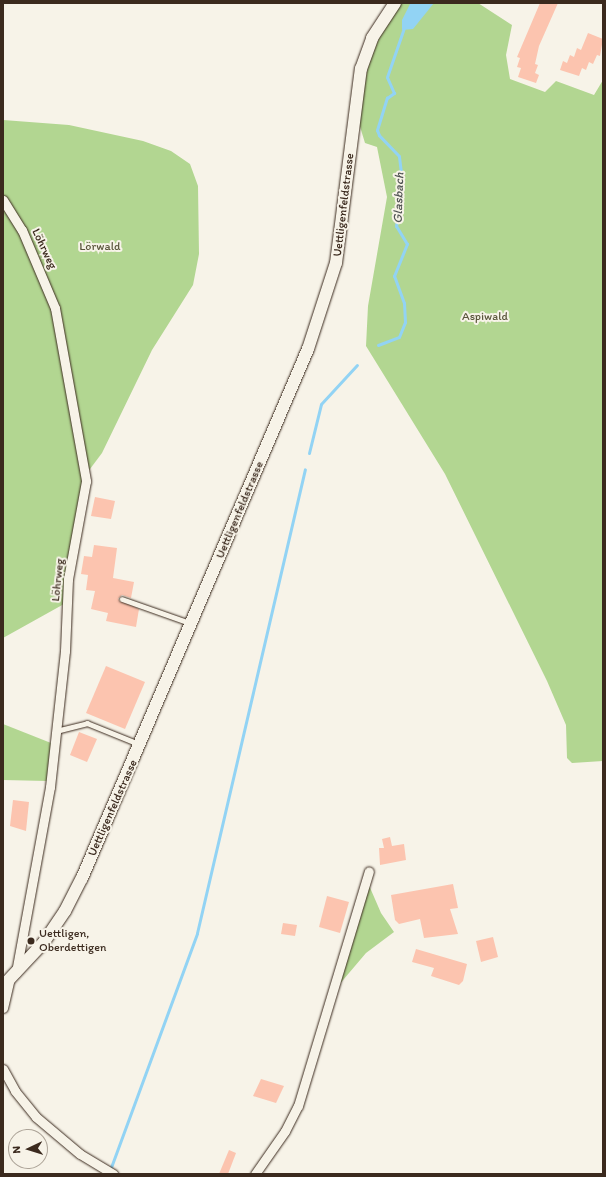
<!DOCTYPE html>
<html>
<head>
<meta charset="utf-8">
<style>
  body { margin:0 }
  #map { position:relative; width:606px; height:1177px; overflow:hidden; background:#f7f3e8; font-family:Itim,sans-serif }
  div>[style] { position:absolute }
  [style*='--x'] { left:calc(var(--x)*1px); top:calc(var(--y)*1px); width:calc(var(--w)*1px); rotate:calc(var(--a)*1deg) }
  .green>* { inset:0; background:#b2d691 }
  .water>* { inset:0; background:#92d3f4 }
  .stream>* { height:3px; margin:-1.5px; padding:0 1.5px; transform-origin:1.5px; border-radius:1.5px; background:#92d3f4 }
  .building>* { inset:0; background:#fcc4af }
  .roads { filter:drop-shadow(0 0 1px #3b2a1e) drop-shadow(0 0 1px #3b2a1e) }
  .service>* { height:4.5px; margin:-2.25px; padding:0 2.25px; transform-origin:2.25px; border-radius:2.25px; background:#f7f3e8 }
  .minor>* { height:9px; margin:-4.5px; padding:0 4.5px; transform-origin:4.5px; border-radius:4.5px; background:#f7f3e8 }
  .secondary>* { height:12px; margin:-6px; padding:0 6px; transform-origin:6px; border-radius:6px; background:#f7f3e8 }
  .dots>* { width:11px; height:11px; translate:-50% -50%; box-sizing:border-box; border:2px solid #f7f3e8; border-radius:50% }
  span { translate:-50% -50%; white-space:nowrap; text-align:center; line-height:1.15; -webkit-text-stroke:4px #f7f3e8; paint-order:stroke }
  .street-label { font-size:12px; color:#3b2a1e }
  .park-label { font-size:12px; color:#59553b }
  .poi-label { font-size:12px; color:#3b2a1e }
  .left { translate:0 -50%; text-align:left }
  .water-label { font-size:13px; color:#515454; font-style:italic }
  .frame { position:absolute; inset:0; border:4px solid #3b2a1e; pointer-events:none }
  .north { position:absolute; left:8px; top:1129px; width:40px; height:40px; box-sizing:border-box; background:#f7f3e8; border:1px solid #aca397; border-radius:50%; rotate:266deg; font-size:11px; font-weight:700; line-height:16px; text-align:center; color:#3b2a1e }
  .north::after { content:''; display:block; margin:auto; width:14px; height:18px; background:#3b2a1e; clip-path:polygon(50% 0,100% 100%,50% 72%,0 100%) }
</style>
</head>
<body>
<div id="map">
  <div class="green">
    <i style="clip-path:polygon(401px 3px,478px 3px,512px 25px,506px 55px,510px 79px,545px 92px,556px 81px,594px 95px,603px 80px,603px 761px,572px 763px,567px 758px,566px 725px,547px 681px,445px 474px,366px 346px,368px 306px,387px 197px,377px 147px,365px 143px,358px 120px,369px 61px,382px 32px)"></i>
    <i style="clip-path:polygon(3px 120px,69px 125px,143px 141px,171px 151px,190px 164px,198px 186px,199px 254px,193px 285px,152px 350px,102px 453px,84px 477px,64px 604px,3px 638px)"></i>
    <i style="clip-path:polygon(3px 724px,51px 743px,47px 781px,3px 780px)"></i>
    <i style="clip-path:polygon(368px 883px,381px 913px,394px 932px,366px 953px,338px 986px)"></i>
  </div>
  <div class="water">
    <i style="clip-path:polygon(434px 3px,413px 29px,402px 30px,402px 20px,410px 4px)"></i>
  </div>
  <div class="stream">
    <i style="--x:378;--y:345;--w:22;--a:-21"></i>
    <i style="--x:399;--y:337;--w:16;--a:-68"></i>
    <i style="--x:405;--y:322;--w:19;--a:-93"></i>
    <i style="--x:404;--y:303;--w:29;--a:-110"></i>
    <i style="--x:394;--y:276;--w:35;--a:-68"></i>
    <i style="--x:407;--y:244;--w:21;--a:-121"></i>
    <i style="--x:396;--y:226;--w:45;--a:-82.4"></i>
    <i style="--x:402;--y:181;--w:25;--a:-97"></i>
    <i style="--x:399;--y:156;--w:29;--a:-134"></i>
    <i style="--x:379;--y:135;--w:5;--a:-112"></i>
    <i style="--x:377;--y:130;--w:34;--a:-73"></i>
    <i style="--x:387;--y:98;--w:9;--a:-36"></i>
    <i style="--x:394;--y:93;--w:17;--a:-114"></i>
    <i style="--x:387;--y:77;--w:52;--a:-70.9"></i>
    <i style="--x:309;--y:453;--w:50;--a:-76.2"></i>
    <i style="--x:321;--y:404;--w:53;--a:-47.3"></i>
    <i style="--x:110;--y:1170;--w:252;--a:-69.8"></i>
    <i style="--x:197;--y:933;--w:476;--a:-76.9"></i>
  </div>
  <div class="building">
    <i style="clip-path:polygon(540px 3px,558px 3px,539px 46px,535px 64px,538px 65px,535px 73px,539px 75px,536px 83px,518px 77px,521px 68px,517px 67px,520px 58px,517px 57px)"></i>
    <i style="clip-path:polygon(588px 33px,603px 39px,600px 56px,597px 55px,593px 64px,589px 62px,586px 70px,582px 68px,579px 76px,560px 70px,563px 61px,567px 63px,570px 55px,574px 57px,577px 48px,581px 50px)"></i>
    <i style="clip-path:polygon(95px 497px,115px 501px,111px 519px,91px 516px)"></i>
    <i style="clip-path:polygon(94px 545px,117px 548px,113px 578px,134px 582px,131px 598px,122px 595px,118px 599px,139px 609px,136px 627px,106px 621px,108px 613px,91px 609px,95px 591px,86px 590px,88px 575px,81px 574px,84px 556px,92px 557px)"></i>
    <i style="clip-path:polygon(106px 666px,145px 682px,125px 729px,86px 713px)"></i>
    <i style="clip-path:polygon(79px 732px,97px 739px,87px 762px,70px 755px)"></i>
    <i style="clip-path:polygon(13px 800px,29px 802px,26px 831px,10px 826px)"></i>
    <i style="clip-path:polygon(390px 837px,392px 846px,404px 844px,406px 860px,380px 865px,379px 848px,384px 848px,382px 839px)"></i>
    <i style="clip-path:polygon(453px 884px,458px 908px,450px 909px,458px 934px,424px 938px,420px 919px,399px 924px,395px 920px,391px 895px)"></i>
    <i style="clip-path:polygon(327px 896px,349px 902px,340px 933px,319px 927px)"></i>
    <i style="clip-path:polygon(283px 923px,297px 925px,295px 936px,281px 934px)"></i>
    <i style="clip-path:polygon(493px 937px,498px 957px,481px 962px,476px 941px)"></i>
    <i style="clip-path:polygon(416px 949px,467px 964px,463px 981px,459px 985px,431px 976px,434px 968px,412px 962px)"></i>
    <i style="clip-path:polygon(261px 1079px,284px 1086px,276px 1103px,253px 1096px)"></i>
    <i style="clip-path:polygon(229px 1150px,236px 1153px,228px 1174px,219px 1174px)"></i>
  </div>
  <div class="roads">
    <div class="service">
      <i style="--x:122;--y:599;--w:72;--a:19.4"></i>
      <i style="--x:56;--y:731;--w:32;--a:-14"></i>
      <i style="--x:87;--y:723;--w:56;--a:22"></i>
    </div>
    <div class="minor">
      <i style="--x:3;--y:200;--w:36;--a:58"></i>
      <i style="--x:22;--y:230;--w:85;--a:67.1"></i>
      <i style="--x:55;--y:308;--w:176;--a:79.8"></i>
      <i style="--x:86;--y:481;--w:100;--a:100.4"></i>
      <i style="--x:68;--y:579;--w:72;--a:92.4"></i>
      <i style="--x:65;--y:651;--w:137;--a:96.3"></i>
      <i style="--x:50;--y:787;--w:189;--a:100.4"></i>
      <i style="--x:3;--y:1008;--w:28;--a:-77"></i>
      <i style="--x:3;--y:1069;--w:25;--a:61"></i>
      <i style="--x:15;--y:1091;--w:33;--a:51"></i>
      <i style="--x:36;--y:1117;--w:57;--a:40.1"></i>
      <i style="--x:80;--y:1154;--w:39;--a:31"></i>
      <i style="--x:255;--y:1174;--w:52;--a:-55.1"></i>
      <i style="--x:285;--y:1131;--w:28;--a:-63"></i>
      <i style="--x:298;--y:1106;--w:245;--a:-73.2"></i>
    </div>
    <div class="secondary">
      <i style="--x:3;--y:986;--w:60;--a:-47"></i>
      <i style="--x:44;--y:942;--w:37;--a:-56"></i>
      <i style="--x:65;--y:911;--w:37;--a:-63"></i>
      <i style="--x:82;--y:878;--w:575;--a:-66.87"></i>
      <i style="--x:308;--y:349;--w:90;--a:-72"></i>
      <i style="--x:336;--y:263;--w:196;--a:-82.7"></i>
      <i style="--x:361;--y:69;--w:33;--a:-70"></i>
      <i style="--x:372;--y:38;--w:42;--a:-56.7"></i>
    </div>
  </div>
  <div class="dots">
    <i style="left:31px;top:941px;background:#3b2a1e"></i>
  </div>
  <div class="street-label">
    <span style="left:344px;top:205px;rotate:-83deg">Uettligenfeldstrasse</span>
    <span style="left:44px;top:249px;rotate:65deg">Löhrweg</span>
    <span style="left:240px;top:510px;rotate:-67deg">Uettligenfeldstrasse</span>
    <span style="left:58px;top:580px;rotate:-84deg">Löhrweg</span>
    <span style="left:113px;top:808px;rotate:-66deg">Uettligenfeldstrasse</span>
  </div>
  <div class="park-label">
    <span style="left:100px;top:247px">Lörwald</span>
    <span style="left:485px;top:317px">Aspiwald</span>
  </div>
  <div class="poi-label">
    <span class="left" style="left:39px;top:941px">Uettligen,<br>Oberdettigen</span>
  </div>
  <div class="water-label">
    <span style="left:399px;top:198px;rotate:-88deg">Glasbach</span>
  </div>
  <div class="frame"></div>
  <div class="north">N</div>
</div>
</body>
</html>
